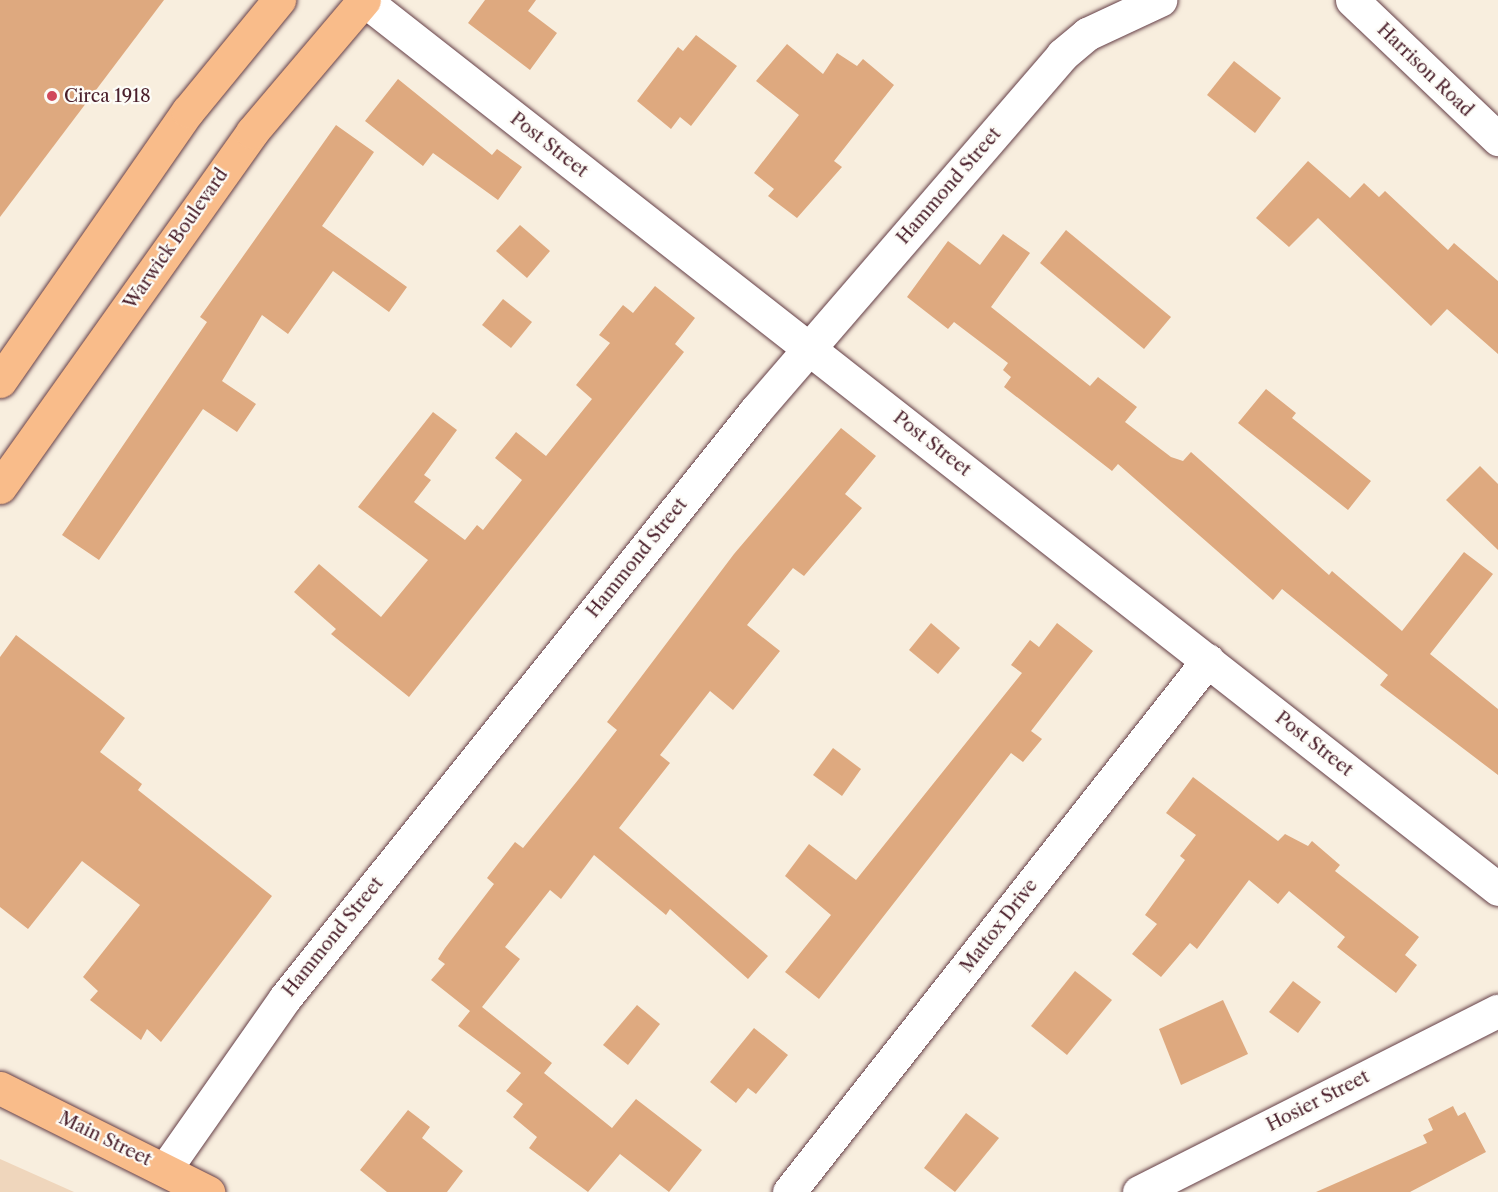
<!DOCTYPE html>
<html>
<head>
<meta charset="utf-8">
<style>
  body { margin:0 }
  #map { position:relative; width:1498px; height:1192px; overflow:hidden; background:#f8eede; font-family:"Libre Caslon Text",serif }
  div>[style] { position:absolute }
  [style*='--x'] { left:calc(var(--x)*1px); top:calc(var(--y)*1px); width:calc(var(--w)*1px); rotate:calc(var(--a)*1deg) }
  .built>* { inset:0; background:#efd6bc }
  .building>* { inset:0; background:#dea97f }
  .roads { filter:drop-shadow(0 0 2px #643e46) drop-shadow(0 0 2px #643e46) }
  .minor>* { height:33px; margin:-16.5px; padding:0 16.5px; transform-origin:16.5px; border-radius:16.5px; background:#fff }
  .major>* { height:33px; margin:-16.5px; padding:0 16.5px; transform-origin:16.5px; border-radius:16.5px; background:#f9bc8a }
  .dots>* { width:16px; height:16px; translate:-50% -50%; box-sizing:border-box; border:3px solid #fdfcf7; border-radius:50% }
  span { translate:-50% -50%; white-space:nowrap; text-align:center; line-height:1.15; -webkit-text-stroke:4.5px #fdfcf7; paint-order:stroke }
  .street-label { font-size:18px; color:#4a1f2b }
  .poi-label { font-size:18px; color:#4a1f2b }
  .left { translate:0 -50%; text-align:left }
</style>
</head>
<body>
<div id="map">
  <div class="built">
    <i style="clip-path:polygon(0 1159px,74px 1192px,0 1192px)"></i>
  </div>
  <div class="building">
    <i style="clip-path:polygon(0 0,164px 0,0 217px)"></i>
    <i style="clip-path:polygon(485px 0,536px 0,528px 11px,557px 33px,530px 70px,468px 23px)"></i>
    <i style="clip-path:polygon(696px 35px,737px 66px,691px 126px,680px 117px,671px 129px,637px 101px,678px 47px,683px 51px)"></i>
    <i style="clip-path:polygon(787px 44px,823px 74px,837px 53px,857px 66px,863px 59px,894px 85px,834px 161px,842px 167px,797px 218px,768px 196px,774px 189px,754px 173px,799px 115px,756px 81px)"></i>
    <i style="clip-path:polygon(1234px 61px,1281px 98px,1255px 133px,1207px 95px)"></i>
    <i style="clip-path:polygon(398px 79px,492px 155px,497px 149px,522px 167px,498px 200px,433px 153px,423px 166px,365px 121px)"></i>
    <i style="clip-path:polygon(336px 125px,374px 152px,322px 226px,407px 287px,389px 312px,333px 271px,288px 334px,262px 315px,222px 381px,256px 404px,237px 432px,203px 409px,99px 560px,62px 535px,207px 322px,200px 317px)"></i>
    <i style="clip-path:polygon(1308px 161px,1350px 198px,1364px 183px,1379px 197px,1385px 191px,1448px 250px,1454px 243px,1498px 281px,1498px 354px,1447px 309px,1431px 326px,1318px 218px,1289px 247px,1256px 218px)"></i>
    <i style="clip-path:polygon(520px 225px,550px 251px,527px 278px,496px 251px)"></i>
    <i style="clip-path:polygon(1066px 230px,1171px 317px,1144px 349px,1040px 263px)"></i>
    <i style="clip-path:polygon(1003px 234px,1030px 253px,991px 307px,1090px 386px,1098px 377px,1137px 407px,1125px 422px,1171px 457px,1183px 461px,1191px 452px,1329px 575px,1332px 571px,1402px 631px,1464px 552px,1493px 574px,1430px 654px,1498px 709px,1498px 775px,1380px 685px,1388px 675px,1282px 589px,1273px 600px,1118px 464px,1112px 471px,1004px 387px,1011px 377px,1003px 370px,1008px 363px,954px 322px,948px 329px,907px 297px,948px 241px,980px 265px)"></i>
    <i style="clip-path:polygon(655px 286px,695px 318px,675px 344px,684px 352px,409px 697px,331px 634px,336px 629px,294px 592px,319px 564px,381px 617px,428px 560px,358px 507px,433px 412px,457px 430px,424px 475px,431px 480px,414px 502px,465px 540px,477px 525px,483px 530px,522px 480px,495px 458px,516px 432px,546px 456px,592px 399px,576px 385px,610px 343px,599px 335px,623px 305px,633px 313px)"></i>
    <i style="clip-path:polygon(503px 299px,532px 322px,511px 348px,482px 325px)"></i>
    <i style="clip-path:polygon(1266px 389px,1296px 413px,1292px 418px,1371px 481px,1348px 510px,1238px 423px)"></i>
    <i style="clip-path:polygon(841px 428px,876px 456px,845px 494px,862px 508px,804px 576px,793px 568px,747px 625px,780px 651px,733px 710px,710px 691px,660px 755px,670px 763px,619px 828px,768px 956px,748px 979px,670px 909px,666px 915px,594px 855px,561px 899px,550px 890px,505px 947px,520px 959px,482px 1007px,552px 1063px,544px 1073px,612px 1128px,636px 1099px,702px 1150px,669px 1192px,620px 1154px,588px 1192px,529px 1148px,537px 1137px,513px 1117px,523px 1104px,506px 1091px,521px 1073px,458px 1026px,470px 1011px,431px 980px,445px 964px,438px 959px,445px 948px,494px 884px,487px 878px,515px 842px,523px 848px,578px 780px,617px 730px,607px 722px,734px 554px)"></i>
    <i style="clip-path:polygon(1480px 466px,1498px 484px,1498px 550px,1446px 500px)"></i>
    <i style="clip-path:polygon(931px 623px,960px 648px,938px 674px,909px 650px)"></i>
    <i style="clip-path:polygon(1057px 623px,1093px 651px,1031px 731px,1042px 739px,1023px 762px,1011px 753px,819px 999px,785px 972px,831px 915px,785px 876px,809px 844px,856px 880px,1022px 673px,1011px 665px,1030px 640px,1039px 647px)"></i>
    <i style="clip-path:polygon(16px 635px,125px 718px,100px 752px,142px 784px,138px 790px,272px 896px,161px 1042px,147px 1029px,141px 1040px,90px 1000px,98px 991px,83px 977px,140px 905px,82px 861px,28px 929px,0 907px,0 657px)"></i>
    <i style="clip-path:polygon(833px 748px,861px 769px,842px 796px,813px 775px)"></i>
    <i style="clip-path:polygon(1193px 777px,1278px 841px,1285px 834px,1308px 846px,1312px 841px,1340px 865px,1335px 871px,1419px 937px,1405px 955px,1417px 965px,1396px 993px,1337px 947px,1345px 937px,1289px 891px,1278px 904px,1249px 880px,1197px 949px,1190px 943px,1161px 977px,1132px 954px,1157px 924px,1145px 915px,1185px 860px,1180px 856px,1196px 835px,1166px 813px)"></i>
    <i style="clip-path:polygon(1075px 971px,1112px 1000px,1067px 1055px,1031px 1026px)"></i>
    <i style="clip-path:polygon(1293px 981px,1321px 1002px,1298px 1033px,1269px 1012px)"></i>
    <i style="clip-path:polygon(1223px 1000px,1248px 1054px,1181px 1085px,1159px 1029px)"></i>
    <i style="clip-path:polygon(637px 1005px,660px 1024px,628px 1065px,603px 1045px)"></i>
    <i style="clip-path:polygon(754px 1028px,788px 1055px,756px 1094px,748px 1088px,736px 1103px,710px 1082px)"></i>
    <i style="clip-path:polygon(1453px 1106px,1458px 1116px,1465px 1112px,1486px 1152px,1410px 1192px,1316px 1192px,1427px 1143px,1423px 1135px,1433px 1130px,1428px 1119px)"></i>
    <i style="clip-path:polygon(408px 1110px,430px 1127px,422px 1138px,463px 1171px,447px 1192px,387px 1192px,360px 1170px)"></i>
    <i style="clip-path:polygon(966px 1113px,999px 1138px,955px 1192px,924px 1168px)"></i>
  </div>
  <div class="roads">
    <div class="minor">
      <i style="--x:364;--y:0;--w:1441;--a:38.09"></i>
      <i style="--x:1352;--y:0;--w:202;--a:43.6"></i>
      <i style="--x:166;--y:1168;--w:208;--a:-55"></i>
      <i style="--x:285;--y:998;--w:753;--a:-51.3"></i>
      <i style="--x:756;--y:410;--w:469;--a:-49.2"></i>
      <i style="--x:1062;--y:55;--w:33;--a:-40"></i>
      <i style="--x:1087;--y:34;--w:81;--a:-25"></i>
      <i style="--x:789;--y:1192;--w:677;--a:-51.78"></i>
      <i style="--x:1139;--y:1192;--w:402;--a:-26.8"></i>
    </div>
    <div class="major">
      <i style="--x:0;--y:381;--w:329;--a:-55.2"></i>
      <i style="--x:188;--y:111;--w:144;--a:-50.7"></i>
      <i style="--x:0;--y:487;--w:435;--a:-54.6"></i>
      <i style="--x:252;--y:132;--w:173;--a:-49.7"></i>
      <i style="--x:0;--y:1088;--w:233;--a:26.6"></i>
    </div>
  </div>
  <div class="dots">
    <i style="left:52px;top:96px;background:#d1495b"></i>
  </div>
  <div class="street-label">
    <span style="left:1425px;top:70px;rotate:44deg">Harrison Road</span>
    <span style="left:549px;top:145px;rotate:38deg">Post Street</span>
    <span style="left:949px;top:186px;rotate:-49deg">Hammond Street</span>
    <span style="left:176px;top:239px;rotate:-55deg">Warwick Boulevard</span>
    <span style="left:932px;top:444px;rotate:38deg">Post Street</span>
    <span style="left:637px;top:558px;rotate:-51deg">Hammond Street</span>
    <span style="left:1314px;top:744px;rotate:38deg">Post Street</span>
    <span style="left:999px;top:926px;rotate:-52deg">Mattox Drive</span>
    <span style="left:333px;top:937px;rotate:-51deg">Hammond Street</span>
    <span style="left:1318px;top:1101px;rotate:-27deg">Hosier Street</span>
    <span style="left:105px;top:1139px;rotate:26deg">Main Street</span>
  </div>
  <div class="poi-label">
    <span class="left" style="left:64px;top:96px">Circa 1918</span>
  </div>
</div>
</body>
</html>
